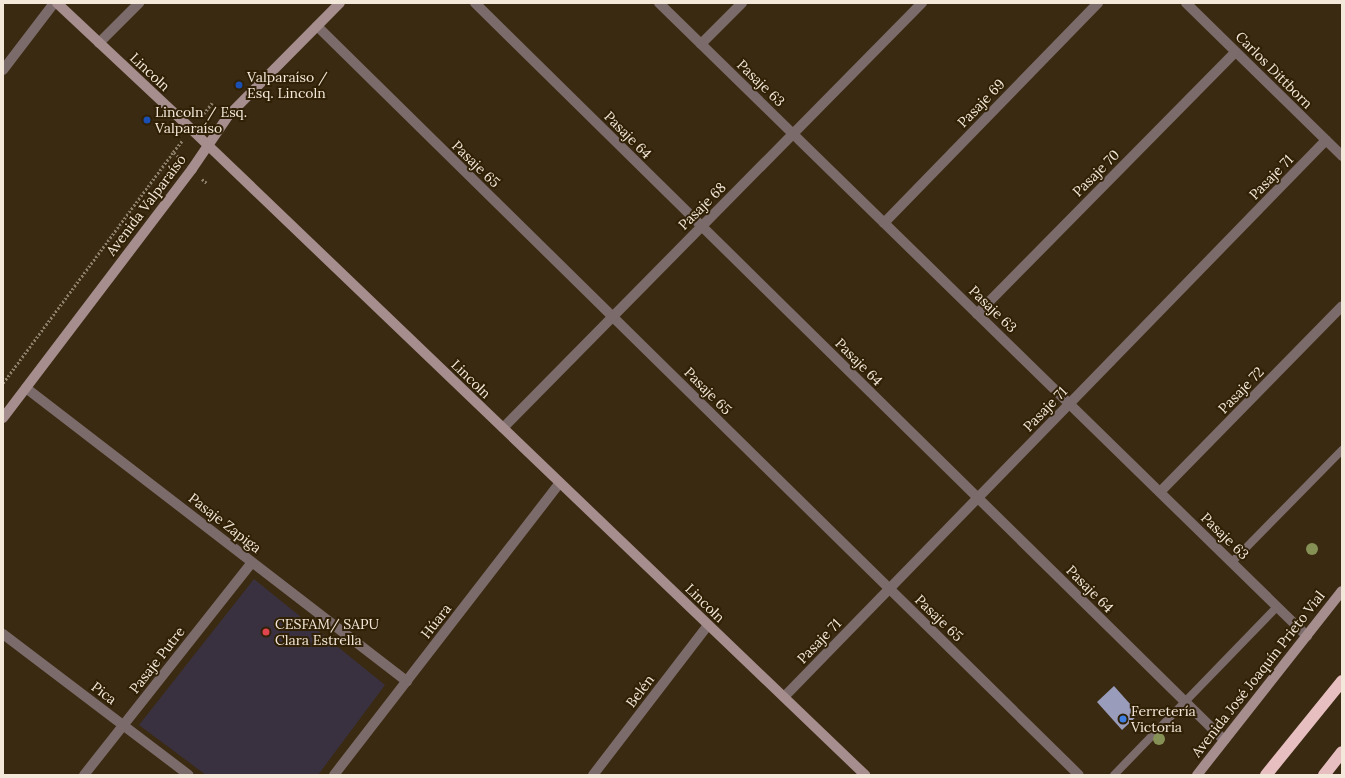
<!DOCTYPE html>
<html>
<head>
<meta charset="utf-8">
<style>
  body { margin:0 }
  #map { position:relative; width:1345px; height:778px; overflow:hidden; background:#3a2a11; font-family:Lora,serif }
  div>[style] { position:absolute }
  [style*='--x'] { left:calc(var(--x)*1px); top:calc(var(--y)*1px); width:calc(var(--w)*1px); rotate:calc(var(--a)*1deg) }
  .medical>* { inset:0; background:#3a3140 }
  .building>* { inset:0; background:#999cbb }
  .path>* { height:2.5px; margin-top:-1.25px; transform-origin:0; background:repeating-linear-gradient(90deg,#8c7f6a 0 2px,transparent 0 4px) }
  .lane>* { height:8px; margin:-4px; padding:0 4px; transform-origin:4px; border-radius:4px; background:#7b6b6b }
  .street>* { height:10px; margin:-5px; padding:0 5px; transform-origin:5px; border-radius:5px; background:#7b6b6b }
  .secondary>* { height:10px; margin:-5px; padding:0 5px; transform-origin:5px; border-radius:5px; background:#a68d8e }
  .highway>* { height:12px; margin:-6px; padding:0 6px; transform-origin:6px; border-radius:6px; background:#e7bfc1 }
  .trees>* { width:12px; height:12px; margin:-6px; border-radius:50%; background:#869155 }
  .dots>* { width:11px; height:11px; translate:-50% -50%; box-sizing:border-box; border:2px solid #302006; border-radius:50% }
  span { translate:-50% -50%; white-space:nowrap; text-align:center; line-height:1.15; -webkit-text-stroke:4px #302006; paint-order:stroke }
  .street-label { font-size:14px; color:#f3e8d9 }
  .poi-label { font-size:14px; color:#f3e8d9 }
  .left { translate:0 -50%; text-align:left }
  .frame { position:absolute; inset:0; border:4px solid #f3e8d9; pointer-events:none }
</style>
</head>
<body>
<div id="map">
  <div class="medical">
    <i style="clip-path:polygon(254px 579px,385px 685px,318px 775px,206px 775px,139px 725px)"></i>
  </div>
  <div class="building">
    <i style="clip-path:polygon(1114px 686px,1139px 714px,1122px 730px,1097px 702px)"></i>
  </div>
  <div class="path">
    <i style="--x:201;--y:117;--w:18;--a:-52"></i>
    <i style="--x:181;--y:160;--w:11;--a:-135"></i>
    <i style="--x:173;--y:152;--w:14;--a:-51"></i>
    <i style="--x:202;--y:179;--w:6;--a:39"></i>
    <i style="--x:3;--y:383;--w:287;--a:-53.6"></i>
  </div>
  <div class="lane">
    <i style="--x:1232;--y:562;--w:157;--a:-45.5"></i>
    <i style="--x:1114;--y:775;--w:234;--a:-45.9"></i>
  </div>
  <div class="street">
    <i style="--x:475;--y:3;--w:1051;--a:44.54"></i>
    <i style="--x:659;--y:3;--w:906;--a:44.33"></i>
    <i style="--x:1186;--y:3;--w:219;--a:44.4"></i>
    <i style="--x:317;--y:26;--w:1068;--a:44.51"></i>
    <i style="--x:99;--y:43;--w:57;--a:-45"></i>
    <i style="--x:701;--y:44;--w:58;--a:-45"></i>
    <i style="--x:3;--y:70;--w:84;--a:-52.7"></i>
    <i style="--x:884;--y:223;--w:307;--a:-45.8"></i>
    <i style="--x:977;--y:314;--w:368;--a:-45.4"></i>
    <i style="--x:26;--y:388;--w:481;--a:37.6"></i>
    <i style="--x:503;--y:428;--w:597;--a:-45.41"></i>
    <i style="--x:1160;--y:492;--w:260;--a:-45.6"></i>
    <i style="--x:3;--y:634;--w:233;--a:37.2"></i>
    <i style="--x:784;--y:697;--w:777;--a:-45.78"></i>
    <i style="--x:84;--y:775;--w:271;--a:-51.7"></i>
    <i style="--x:334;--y:775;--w:369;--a:-52.3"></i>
    <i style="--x:593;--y:775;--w:189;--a:-52.5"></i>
  </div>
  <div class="secondary">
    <i style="--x:57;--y:3;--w:184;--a:43.2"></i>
    <i style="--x:191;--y:129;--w:934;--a:43.78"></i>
    <i style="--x:3;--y:418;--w:313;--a:-52.8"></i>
    <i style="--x:192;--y:169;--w:64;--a:-55.8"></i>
    <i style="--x:228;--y:116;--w:159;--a:-45.3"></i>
    <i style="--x:1197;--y:775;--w:234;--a:-51.8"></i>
  </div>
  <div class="highway">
    <i style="--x:1266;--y:775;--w:121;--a:-51"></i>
    <i style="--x:1324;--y:775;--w:29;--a:-52"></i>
  </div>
  <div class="trees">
    <i style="left:1312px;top:549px"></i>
    <i style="left:1159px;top:739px"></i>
  </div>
  <div class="dots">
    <i style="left:239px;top:85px;background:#1a4fb4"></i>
    <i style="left:147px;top:120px;background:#1a4fb4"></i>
    <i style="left:266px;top:632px;background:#e0444e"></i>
    <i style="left:1123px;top:719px;background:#3f7fe0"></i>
  </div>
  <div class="street-label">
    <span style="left:1274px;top:70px;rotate:45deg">Carlos Dittborn</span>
    <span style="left:150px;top:72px;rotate:43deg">Lincoln</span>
    <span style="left:761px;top:83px;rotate:44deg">Pasaje 63</span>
    <span style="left:981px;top:103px;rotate:-46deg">Pasaje 69</span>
    <span style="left:628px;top:135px;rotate:45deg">Pasaje 64</span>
    <span style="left:476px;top:164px;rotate:44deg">Pasaje 65</span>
    <span style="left:1096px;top:173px;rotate:-45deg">Pasaje 70</span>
    <span style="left:1271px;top:177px;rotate:-46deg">Pasaje 71</span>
    <span style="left:146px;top:205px;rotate:-53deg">Avenida Valparaíso</span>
    <span style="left:702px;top:206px;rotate:-45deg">Pasaje 68</span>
    <span style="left:993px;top:309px;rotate:44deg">Pasaje 63</span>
    <span style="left:859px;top:362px;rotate:45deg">Pasaje 64</span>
    <span style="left:471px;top:379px;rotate:44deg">Lincoln</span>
    <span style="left:1241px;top:390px;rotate:-46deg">Pasaje 72</span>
    <span style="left:708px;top:391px;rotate:45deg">Pasaje 65</span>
    <span style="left:1045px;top:409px;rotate:-46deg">Pasaje 71</span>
    <span style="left:225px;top:523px;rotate:38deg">Pasaje Zapiga</span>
    <span style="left:1225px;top:536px;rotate:44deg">Pasaje 63</span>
    <span style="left:1090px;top:589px;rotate:45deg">Pasaje 64</span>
    <span style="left:705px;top:603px;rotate:44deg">Lincoln</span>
    <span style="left:939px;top:618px;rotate:44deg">Pasaje 65</span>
    <span style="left:436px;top:621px;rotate:-52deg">Húara</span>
    <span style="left:819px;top:641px;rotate:-46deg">Pasaje 71</span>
    <span style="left:157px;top:660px;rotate:-52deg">Pasaje Putre</span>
    <span style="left:1258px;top:674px;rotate:-52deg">Avenida José Joaquín Prieto Vial</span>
    <span style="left:640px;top:691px;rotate:-53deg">Belén</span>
    <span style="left:104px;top:693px;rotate:37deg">Pica</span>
  </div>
  <div class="poi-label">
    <span class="left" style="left:247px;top:85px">Valparaíso /<br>Esq. Lincoln</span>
    <span class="left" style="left:155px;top:120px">Lincoln / Esq.<br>Valparaíso</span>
    <span class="left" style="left:275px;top:632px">CESFAM/ SAPU<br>Clara Estrella</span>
    <span class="left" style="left:1131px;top:719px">Ferretería<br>Victoria</span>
  </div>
  <div class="frame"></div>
</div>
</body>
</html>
